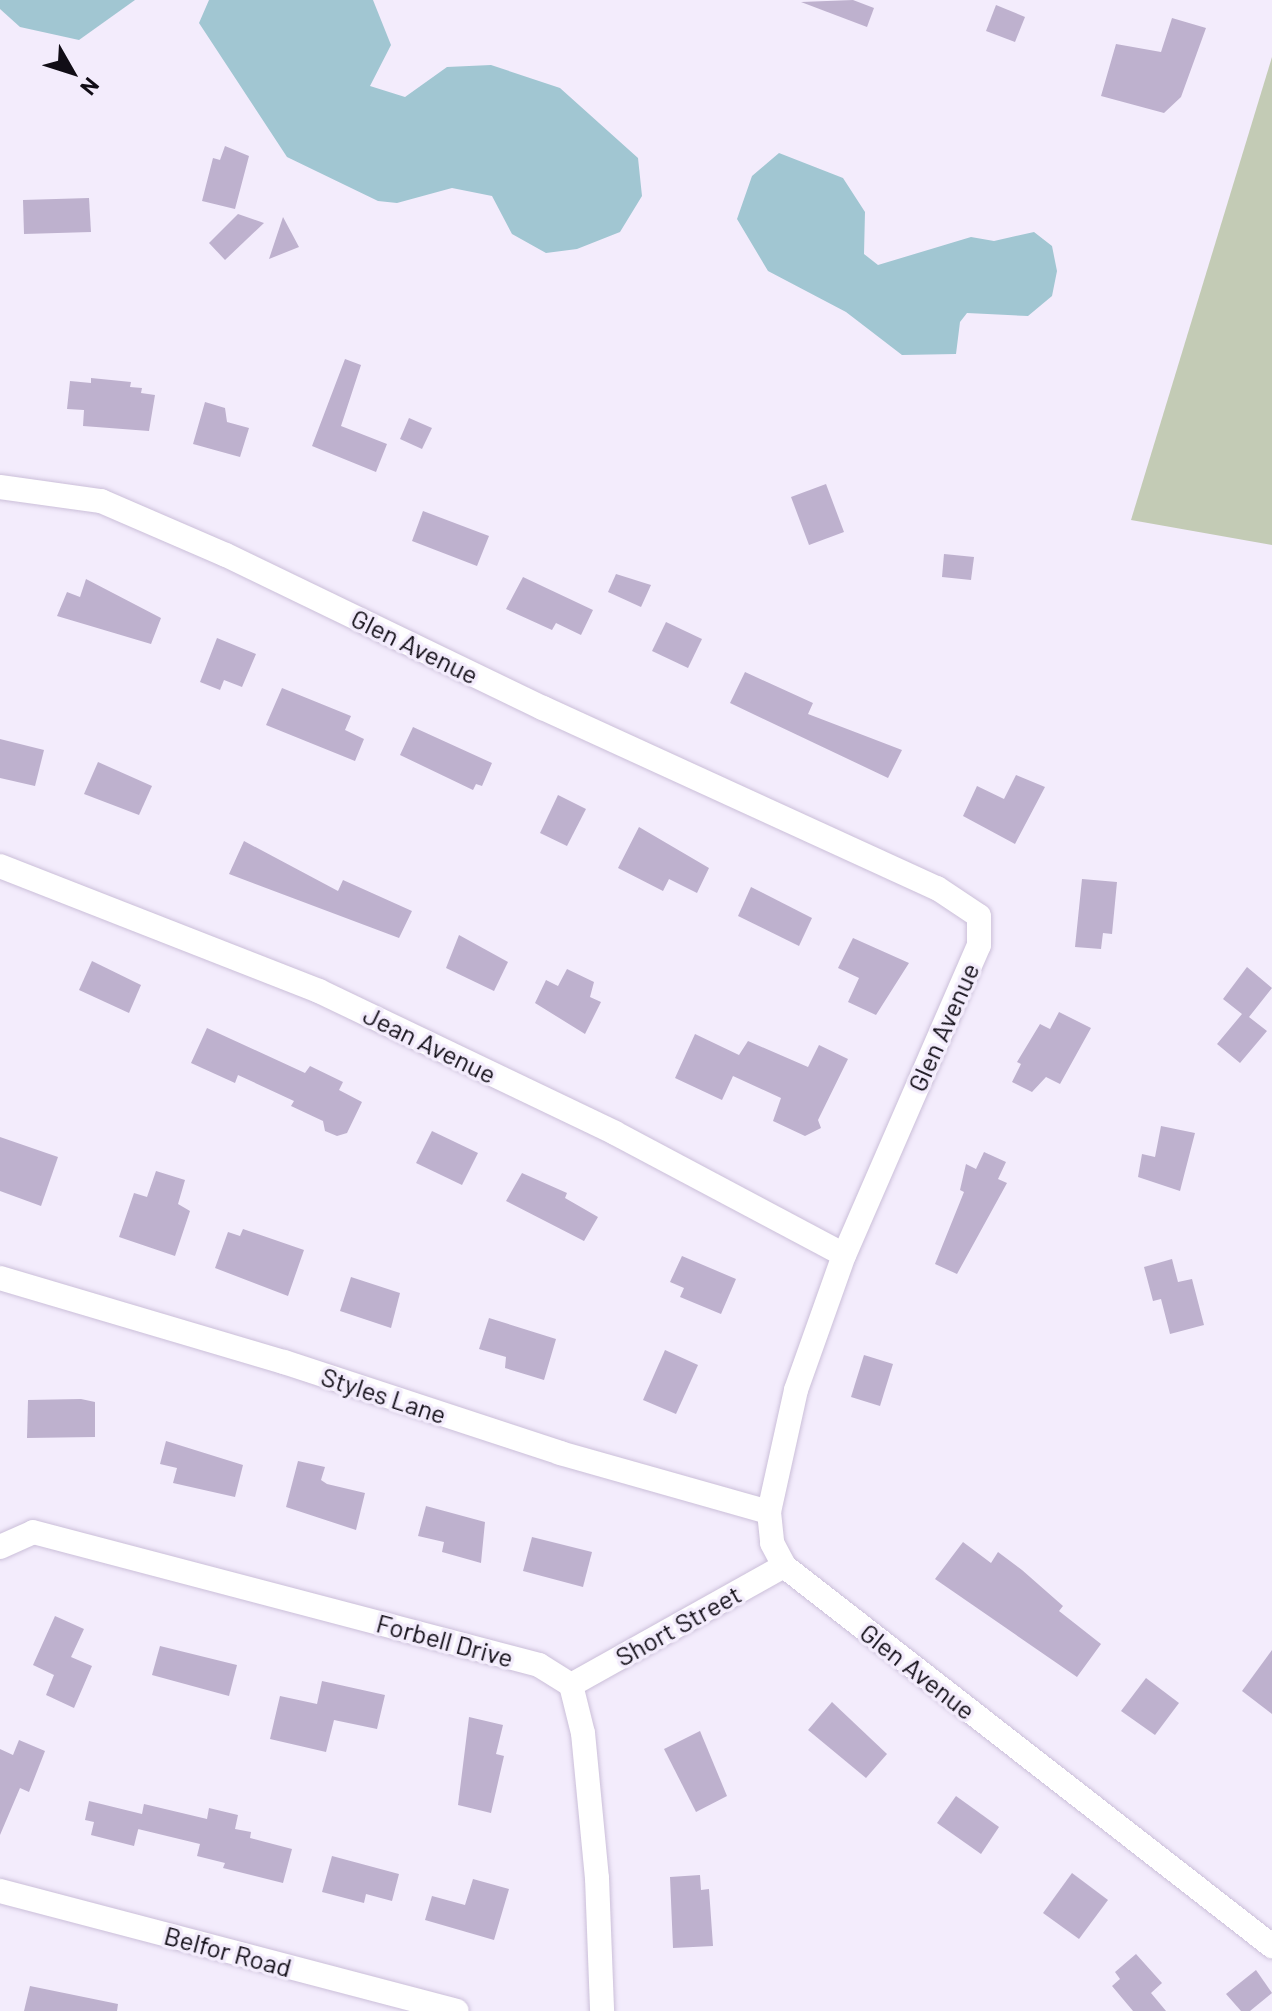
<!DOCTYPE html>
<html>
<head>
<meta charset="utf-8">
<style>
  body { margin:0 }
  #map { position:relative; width:1272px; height:2011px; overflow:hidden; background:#f3ecfc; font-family:Barlow,sans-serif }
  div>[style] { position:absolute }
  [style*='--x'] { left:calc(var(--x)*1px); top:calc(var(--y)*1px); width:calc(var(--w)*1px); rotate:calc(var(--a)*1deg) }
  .green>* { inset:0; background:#c3cbb5 }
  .water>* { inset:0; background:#a1c6d2 }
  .building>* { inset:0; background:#beb1ce }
  .roads { filter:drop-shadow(0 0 2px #cbbfd9) drop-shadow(0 0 2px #cbbfd9) }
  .street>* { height:24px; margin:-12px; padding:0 12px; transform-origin:12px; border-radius:12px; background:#fff }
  span { translate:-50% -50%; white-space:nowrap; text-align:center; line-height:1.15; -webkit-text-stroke:7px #f3ecfc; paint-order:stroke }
  .street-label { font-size:26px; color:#110d16 }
  .north { position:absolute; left:32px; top:32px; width:80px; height:80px; -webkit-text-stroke:6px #f3ecfc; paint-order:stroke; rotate:129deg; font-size:22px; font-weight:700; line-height:32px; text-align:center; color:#110d16 }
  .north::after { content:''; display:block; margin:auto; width:28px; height:36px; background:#110d16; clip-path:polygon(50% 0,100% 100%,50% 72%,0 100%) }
</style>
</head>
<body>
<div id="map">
  <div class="green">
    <i style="clip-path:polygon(1272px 57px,1272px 545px,1131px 520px)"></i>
  </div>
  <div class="water">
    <i style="clip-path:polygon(0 0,135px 0,79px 40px,20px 27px,0 9px)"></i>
    <i style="clip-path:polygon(209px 0,373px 0,391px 45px,370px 86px,405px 97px,447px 67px,491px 65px,560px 88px,638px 158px,642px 196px,620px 232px,577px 249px,546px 253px,512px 234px,492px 196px,452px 188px,397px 203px,378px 201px,287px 157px,199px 23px)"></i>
    <i style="clip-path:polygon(779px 153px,843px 178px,865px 212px,864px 254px,878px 265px,971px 237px,994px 241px,1034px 232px,1052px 246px,1057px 271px,1052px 296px,1028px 316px,967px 313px,960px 322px,956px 354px,902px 355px,846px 312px,768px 271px,737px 219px,752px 176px)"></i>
  </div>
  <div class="building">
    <i style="clip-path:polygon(853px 0,874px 8px,867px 27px,801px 2px)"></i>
    <i style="clip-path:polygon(996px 5px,1025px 17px,1015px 42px,986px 31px)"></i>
    <i style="clip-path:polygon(1172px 18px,1206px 28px,1181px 97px,1164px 113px,1101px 96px,1116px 44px,1161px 52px)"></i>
    <i style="clip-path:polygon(225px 146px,249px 156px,235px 209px,202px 201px,213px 158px,220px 160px)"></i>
    <i style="clip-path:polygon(89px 198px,91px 232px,24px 234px,23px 200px)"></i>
    <i style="clip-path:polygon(238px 214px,264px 223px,225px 260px,209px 243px)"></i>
    <i style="clip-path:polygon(283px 217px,299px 247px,269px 259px)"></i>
    <i style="clip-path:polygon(345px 359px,361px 365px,341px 426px,387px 444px,376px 472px,312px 446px)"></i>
    <i style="clip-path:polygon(91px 378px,131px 382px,130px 387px,142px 388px,141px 393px,155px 395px,149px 431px,83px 426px,84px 410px,67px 409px,70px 381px,91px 383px)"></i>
    <i style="clip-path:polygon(205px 402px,225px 408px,227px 422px,249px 428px,240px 457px,193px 444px)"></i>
    <i style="clip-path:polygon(409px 418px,432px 428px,422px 449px,400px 439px)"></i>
    <i style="clip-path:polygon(826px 484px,844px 532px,809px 545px,791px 497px)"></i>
    <i style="clip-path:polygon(423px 511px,489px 536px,477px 566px,412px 541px)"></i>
    <i style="clip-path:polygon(944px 554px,974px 557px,971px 580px,942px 577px)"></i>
    <i style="clip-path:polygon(616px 574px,651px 585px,641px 607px,608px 592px)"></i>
    <i style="clip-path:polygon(523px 577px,593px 610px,581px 635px,556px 623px,552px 630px,506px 609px)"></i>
    <i style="clip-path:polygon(86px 579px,161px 618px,151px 644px,57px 616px,67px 592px,80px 597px)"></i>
    <i style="clip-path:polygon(666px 622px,702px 639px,688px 668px,652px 651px)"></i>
    <i style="clip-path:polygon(217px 638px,256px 654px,242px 687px,224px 680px,220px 690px,200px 682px)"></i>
    <i style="clip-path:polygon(745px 672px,813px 703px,808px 714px,902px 750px,888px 778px,730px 703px)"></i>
    <i style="clip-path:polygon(282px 688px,351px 716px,345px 730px,364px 739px,355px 761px,266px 725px)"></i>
    <i style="clip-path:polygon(413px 727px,492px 763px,482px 786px,476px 784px,473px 790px,400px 755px)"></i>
    <i style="clip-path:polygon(0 739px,44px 750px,35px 786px,0 778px)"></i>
    <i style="clip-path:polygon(98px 762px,152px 786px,139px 815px,84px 794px)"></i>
    <i style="clip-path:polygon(1016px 775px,1045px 787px,1015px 844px,963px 816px,977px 786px,1004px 799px)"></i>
    <i style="clip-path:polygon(558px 795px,586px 809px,567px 846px,540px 833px)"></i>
    <i style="clip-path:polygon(639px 827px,709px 868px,697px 893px,669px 879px,663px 891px,618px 868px)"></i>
    <i style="clip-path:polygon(244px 841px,338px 891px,343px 880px,412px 911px,399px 938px,229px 874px)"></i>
    <i style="clip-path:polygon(1082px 879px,1117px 882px,1112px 934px,1103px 933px,1101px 949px,1075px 947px)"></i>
    <i style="clip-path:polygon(751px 887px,812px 918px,799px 946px,738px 916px)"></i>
    <i style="clip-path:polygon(459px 935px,508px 962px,494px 991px,446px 968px)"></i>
    <i style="clip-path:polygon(853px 938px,909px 963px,876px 1015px,848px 1002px,859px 978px,838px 968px)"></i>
    <i style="clip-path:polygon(92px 961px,141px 985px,129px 1013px,79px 990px)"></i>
    <i style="clip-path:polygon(1247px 967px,1272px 988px,1249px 1017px,1267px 1031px,1240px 1063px,1217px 1044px,1242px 1014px,1223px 999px)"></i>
    <i style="clip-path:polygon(567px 969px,594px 982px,590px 997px,601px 1002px,585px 1034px,535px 1003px,546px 980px,558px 986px)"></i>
    <i style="clip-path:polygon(1059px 1012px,1091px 1028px,1060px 1084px,1046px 1077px,1032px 1092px,1012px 1082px,1021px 1064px,1017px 1062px,1040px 1024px,1050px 1029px)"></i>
    <i style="clip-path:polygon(207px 1028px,305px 1073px,310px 1066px,343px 1082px,339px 1090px,362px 1102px,347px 1133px,337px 1136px,325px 1131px,323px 1121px,291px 1106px,294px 1101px,238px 1075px,235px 1083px,191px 1063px)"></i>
    <i style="clip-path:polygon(695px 1034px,739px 1055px,748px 1041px,808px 1067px,819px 1045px,848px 1059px,818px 1120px,821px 1128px,805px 1136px,773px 1121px,781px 1098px,733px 1076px,722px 1100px,675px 1078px)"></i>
    <i style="clip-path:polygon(1161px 1126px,1195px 1133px,1180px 1191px,1138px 1177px,1142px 1154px,1155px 1157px)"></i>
    <i style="clip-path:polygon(432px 1131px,478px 1153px,462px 1185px,416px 1163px)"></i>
    <i style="clip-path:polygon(0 1137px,58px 1157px,41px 1206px,0 1191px)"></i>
    <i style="clip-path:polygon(984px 1152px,1006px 1162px,998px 1179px,1007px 1183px,957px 1274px,935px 1264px,964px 1192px,960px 1190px,966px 1164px,976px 1169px)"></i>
    <i style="clip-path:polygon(156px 1171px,185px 1180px,178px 1204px,190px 1211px,175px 1256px,119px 1237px,134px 1193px,147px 1197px)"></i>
    <i style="clip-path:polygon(522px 1173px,567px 1193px,565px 1198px,598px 1217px,584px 1241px,506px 1201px)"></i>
    <i style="clip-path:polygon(243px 1229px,304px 1250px,288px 1296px,215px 1268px,228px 1232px,240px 1236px)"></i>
    <i style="clip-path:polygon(682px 1256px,736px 1279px,721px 1314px,680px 1297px,684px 1288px,670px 1282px)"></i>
    <i style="clip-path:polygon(1172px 1259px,1178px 1282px,1192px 1279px,1204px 1325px,1170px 1334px,1161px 1299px,1153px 1301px,1144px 1267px)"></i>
    <i style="clip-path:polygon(351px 1277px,400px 1293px,391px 1328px,340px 1311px)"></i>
    <i style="clip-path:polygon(489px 1318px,556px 1339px,544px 1380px,505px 1368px,506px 1357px,479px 1349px)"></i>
    <i style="clip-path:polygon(665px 1350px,698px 1365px,676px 1414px,643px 1400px)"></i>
    <i style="clip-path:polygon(864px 1355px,893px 1364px,880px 1406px,851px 1397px)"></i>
    <i style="clip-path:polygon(81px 1399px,95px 1402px,95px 1437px,27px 1438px,28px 1400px)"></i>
    <i style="clip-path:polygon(166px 1441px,243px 1465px,235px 1497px,173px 1483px,177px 1468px,160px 1464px)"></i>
    <i style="clip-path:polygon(298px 1461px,325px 1467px,321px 1480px,327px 1484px,365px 1493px,356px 1530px,286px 1507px)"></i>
    <i style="clip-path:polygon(426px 1506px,485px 1522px,481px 1563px,442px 1552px,444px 1542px,418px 1536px)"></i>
    <i style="clip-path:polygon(532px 1537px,592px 1552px,583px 1587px,523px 1571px)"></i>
    <i style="clip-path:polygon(963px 1542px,991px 1563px,998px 1552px,1022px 1570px,1063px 1606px,1059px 1611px,1101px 1644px,1077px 1677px,935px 1579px)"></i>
    <i style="clip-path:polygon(55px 1616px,84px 1629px,71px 1657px,92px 1666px,74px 1708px,46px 1695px,54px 1675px,33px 1665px)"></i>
    <i style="clip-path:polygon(160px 1646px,237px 1665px,229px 1696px,152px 1675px)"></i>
    <i style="clip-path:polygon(1272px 1650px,1272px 1714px,1242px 1691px)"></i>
    <i style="clip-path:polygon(1146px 1678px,1179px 1703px,1155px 1735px,1121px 1711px)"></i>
    <i style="clip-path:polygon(322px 1681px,385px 1695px,377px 1729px,334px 1720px,326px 1752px,270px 1739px,280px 1696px,317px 1704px)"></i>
    <i style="clip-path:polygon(832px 1702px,887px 1754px,866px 1778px,808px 1730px)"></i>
    <i style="clip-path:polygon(469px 1717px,503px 1725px,496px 1754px,504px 1756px,491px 1813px,458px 1805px)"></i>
    <i style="clip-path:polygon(700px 1731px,727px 1796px,696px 1812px,664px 1749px)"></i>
    <i style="clip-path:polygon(19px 1740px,45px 1751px,29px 1792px,20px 1788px,0 1835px,0 1749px,13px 1755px)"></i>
    <i style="clip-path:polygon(956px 1796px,999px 1827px,981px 1854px,937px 1823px)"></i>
    <i style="clip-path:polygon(89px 1801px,142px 1814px,144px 1804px,207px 1819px,209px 1808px,238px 1815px,235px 1829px,251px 1832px,250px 1838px,292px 1849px,283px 1883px,223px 1868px,225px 1863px,197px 1856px,200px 1844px,138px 1829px,141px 1818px,134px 1846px,91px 1835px,94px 1822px,85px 1820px)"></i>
    <i style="clip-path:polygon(332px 1856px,399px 1874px,392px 1901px,366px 1894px,364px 1903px,322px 1892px)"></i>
    <i style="clip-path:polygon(1072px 1873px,1108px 1900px,1079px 1939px,1043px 1913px)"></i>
    <i style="clip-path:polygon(700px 1875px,701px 1890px,709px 1889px,713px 1946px,673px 1948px,670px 1877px)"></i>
    <i style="clip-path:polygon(473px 1879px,509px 1889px,494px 1940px,425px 1920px,432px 1896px,465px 1905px)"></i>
    <i style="clip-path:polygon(1136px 1954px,1162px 1983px,1151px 1993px,1166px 2011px,1133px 2011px,1112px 1986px,1120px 1979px,1115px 1972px)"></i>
    <i style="clip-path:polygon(1256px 1970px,1272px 1993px,1250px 2011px,1241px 2011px,1226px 1994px)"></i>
    <i style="clip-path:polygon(30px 1986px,118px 2004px,117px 2011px,24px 2011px)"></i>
  </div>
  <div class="roads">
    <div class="street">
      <i style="--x:0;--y:487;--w:102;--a:7.9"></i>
      <i style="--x:101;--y:501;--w:136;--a:23.4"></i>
      <i style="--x:226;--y:555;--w:352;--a:25.8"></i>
      <i style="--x:543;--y:708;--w:433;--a:24.6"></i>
      <i style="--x:937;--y:888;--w:50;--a:33.7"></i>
      <i style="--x:979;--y:916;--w:29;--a:90"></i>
      <i style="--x:979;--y:945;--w:338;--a:113.5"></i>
      <i style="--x:844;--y:1255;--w:143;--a:109.6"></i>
      <i style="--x:796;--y:1390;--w:125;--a:102.5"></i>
      <i style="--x:769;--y:1512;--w:31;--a:84"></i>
      <i style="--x:772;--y:1543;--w:26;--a:62"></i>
      <i style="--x:784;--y:1566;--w:619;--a:37.91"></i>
      <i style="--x:0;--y:866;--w:343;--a:21.4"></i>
      <i style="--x:319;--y:991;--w:328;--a:25.6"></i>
      <i style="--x:615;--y:1133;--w:259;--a:28"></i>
      <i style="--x:0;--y:1278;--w:296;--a:16.5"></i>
      <i style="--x:284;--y:1362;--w:291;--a:18.2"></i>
      <i style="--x:560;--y:1453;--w:217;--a:15.8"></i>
      <i style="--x:0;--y:1547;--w:36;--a:-24"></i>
      <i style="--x:33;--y:1532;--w:523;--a:14.73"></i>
      <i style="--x:539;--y:1665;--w:38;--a:32"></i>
      <i style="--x:571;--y:1685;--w:49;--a:76"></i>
      <i style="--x:583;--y:1733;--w:146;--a:84.5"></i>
      <i style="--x:597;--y:1878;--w:133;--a:87.8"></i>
      <i style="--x:571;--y:1685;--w:244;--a:-29.2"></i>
      <i style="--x:0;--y:1891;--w:472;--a:14.7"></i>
    </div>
  </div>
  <div class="street-label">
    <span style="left:415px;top:646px;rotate:26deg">Glen Avenue</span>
    <span style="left:943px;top:1027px;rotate:-66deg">Glen Avenue</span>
    <span style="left:430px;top:1044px;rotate:26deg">Jean Avenue</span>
    <span style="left:384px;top:1395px;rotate:18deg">Styles Lane</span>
    <span style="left:678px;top:1625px;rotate:-29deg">Short Street</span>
    <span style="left:445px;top:1640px;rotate:15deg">Forbell Drive</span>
    <span style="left:918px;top:1671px;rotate:38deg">Glen Avenue</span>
    <span style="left:228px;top:1951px;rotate:15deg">Belfor Road</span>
  </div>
  <div class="north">N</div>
</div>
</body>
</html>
